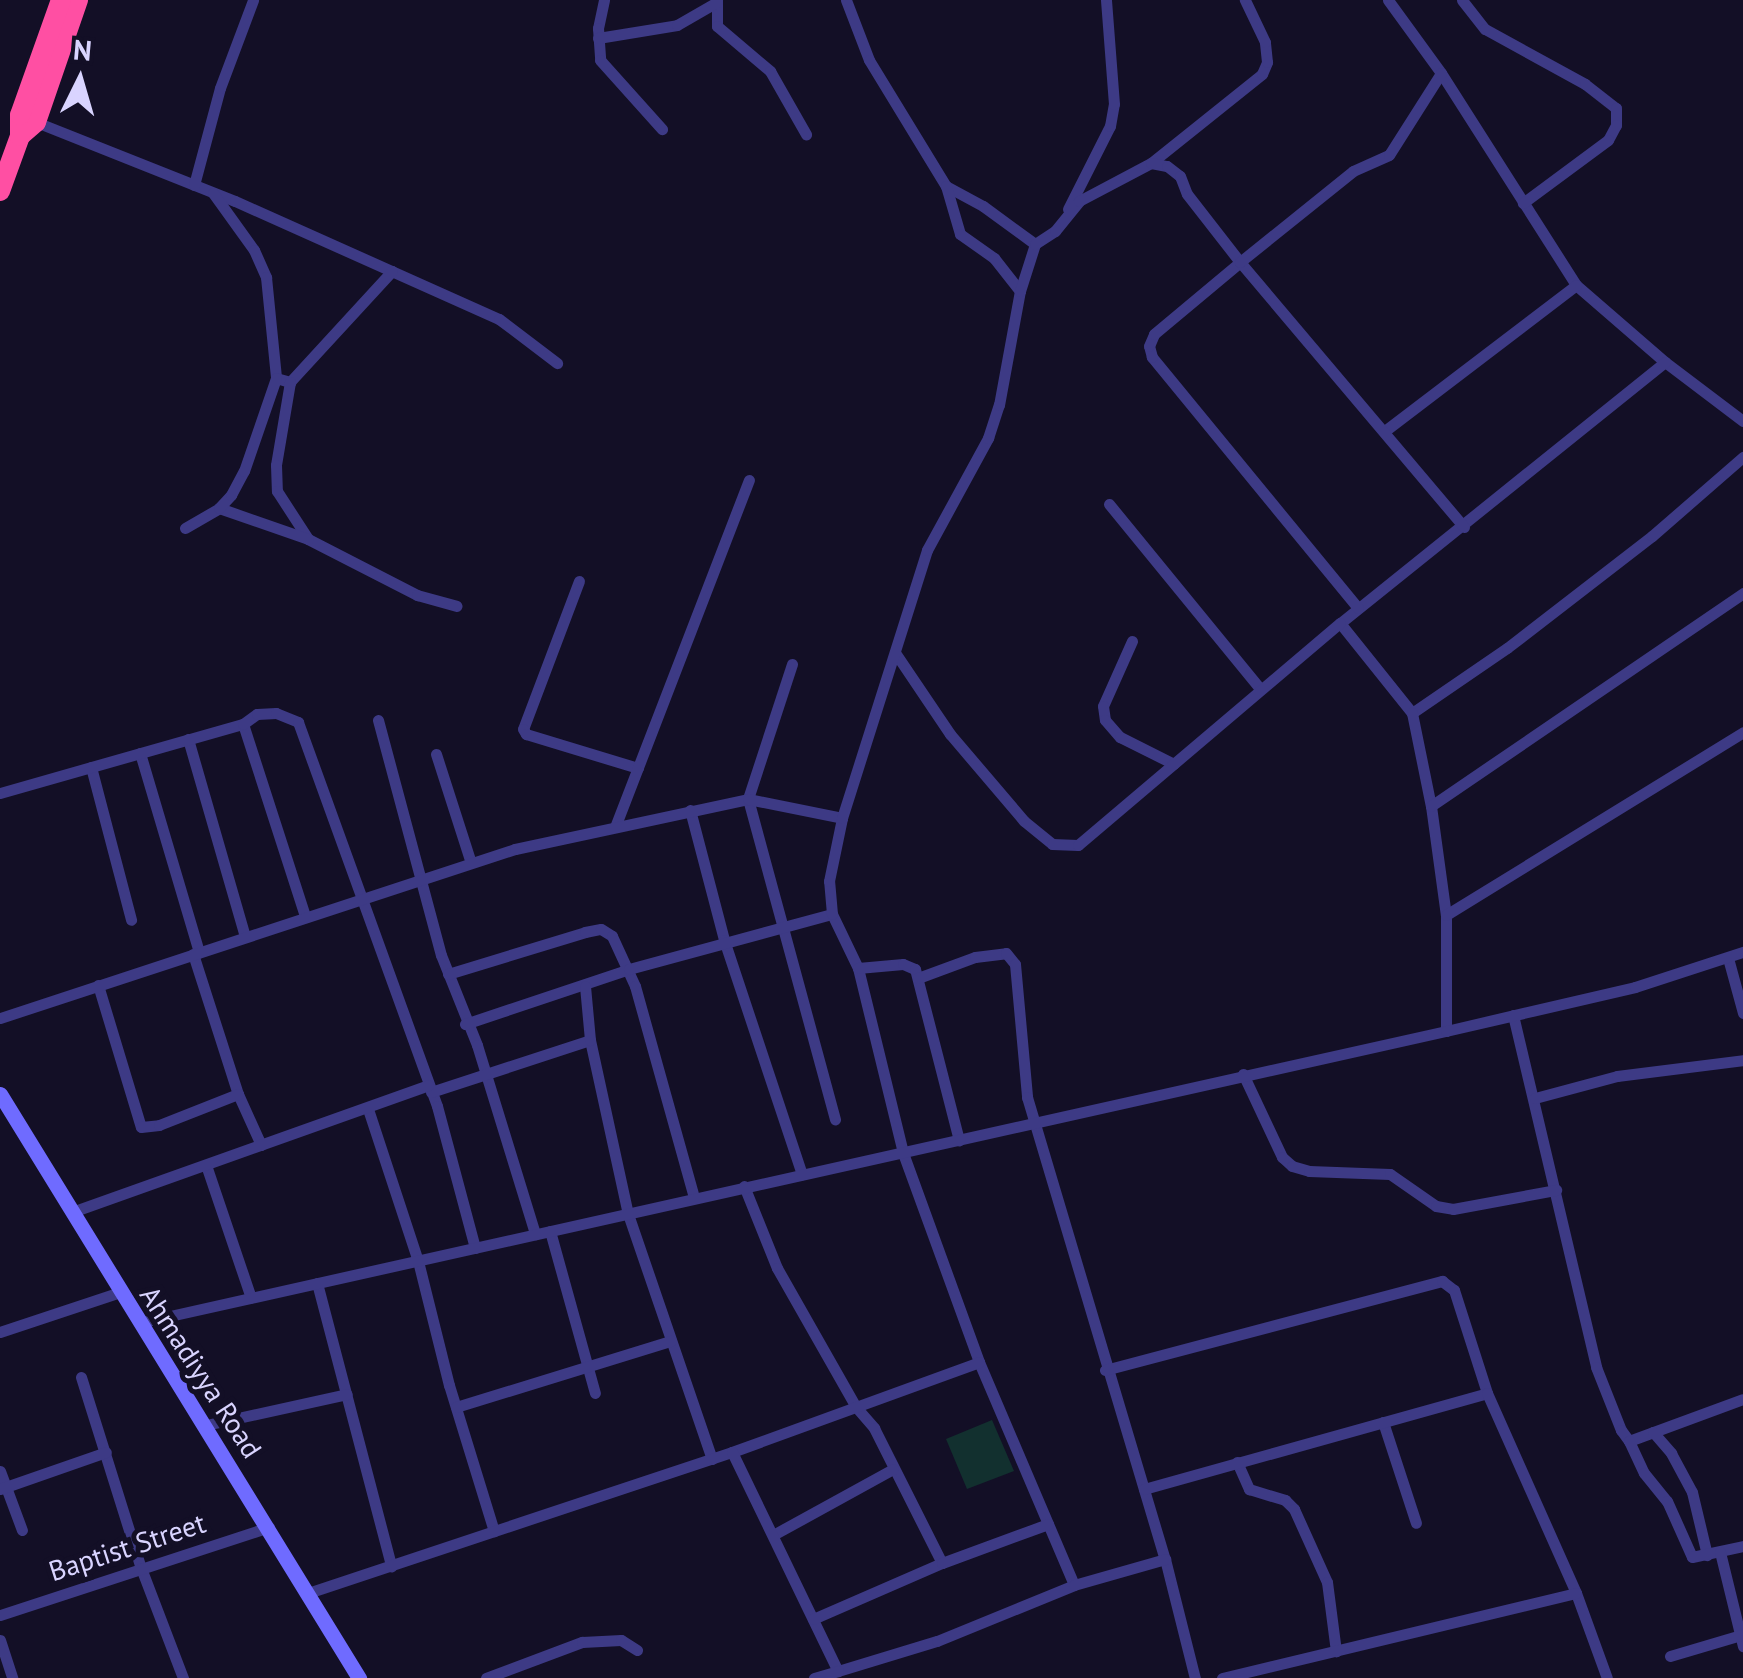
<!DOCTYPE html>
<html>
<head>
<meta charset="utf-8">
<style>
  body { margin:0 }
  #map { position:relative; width:1743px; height:1678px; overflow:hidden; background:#130f26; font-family:"PT Sans",sans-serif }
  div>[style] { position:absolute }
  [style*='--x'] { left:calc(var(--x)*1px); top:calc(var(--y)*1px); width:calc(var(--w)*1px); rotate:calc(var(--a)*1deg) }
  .green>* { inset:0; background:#12302f }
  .street>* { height:11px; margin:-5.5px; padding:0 5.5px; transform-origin:5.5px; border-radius:5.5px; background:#3d3a85 }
  .secondary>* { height:15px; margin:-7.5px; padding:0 7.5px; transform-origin:7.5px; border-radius:7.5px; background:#6f6bff }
  .highway>* { height:20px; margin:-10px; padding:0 10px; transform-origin:10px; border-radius:10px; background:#ff4fa3 }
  span { translate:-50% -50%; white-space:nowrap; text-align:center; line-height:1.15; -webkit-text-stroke:10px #130f26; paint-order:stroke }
  .street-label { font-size:28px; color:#d9d4ff }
  .north { position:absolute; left:30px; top:30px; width:100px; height:100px; -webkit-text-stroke:8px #130f26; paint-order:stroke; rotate:5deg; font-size:28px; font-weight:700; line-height:40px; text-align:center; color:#d9d4ff }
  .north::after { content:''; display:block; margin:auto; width:35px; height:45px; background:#d9d4ff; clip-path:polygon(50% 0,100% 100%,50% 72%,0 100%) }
</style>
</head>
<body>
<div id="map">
  <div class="green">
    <i style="clip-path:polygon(992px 1420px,1014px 1471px,967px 1489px,946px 1439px)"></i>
  </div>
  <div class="street">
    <i style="--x:604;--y:0;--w:29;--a:102"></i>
    <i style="--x:598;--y:28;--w:32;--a:86"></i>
    <i style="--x:600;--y:60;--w:93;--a:48.1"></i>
    <i style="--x:717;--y:0;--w:26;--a:90"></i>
    <i style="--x:717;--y:26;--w:70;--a:40.3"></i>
    <i style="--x:770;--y:71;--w:73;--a:60.3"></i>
    <i style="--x:846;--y:0;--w:64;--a:69"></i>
    <i style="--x:869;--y:60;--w:148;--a:58.6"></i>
    <i style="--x:946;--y:186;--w:42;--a:28.4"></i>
    <i style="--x:983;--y:206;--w:64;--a:36.2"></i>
    <i style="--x:1388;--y:0;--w:90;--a:54"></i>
    <i style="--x:1441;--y:73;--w:251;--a:57.5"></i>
    <i style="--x:1576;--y:285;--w:118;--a:40.9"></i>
    <i style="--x:1462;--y:0;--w:37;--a:52"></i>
    <i style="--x:1485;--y:29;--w:114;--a:28.8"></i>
    <i style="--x:1585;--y:84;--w:39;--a:38"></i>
    <i style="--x:1616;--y:108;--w:17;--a:90"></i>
    <i style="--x:1616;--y:125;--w:17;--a:118"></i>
    <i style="--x:1608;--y:140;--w:106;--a:143.5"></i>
    <i style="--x:598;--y:38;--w:80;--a:-9.3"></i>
    <i style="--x:677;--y:25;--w:46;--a:-29.9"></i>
    <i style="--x:31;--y:120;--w:219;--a:21.7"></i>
    <i style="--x:235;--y:201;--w:289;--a:24.1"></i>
    <i style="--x:499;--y:319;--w:73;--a:37.2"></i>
    <i style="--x:1151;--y:163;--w:142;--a:-38.7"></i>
    <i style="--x:1262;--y:74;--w:13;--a:-67"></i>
    <i style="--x:1267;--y:62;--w:20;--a:-96"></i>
    <i style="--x:1265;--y:42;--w:47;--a:-115.5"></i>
    <i style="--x:194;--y:185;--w:100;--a:-75"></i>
    <i style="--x:220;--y:88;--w:94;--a:-69.4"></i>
    <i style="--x:946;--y:186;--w:50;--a:73.7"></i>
    <i style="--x:960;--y:234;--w:42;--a:35.2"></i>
    <i style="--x:994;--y:258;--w:42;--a:51.8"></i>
    <i style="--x:213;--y:193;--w:70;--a:54.3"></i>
    <i style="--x:254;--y:250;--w:30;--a:66"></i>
    <i style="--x:266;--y:277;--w:101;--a:84.3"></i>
    <i style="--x:276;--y:378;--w:15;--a:16"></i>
    <i style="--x:1068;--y:209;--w:93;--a:-63.2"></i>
    <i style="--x:1110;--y:126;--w:22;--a:-80"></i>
    <i style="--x:1114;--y:104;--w:104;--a:-94.4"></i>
    <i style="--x:392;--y:271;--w:151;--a:132.6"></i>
    <i style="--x:290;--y:382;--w:84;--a:99.6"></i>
    <i style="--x:276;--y:465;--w:26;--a:88"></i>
    <i style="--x:277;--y:491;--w:57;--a:57.1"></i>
    <i style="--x:308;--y:539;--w:123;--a:27.2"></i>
    <i style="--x:417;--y:595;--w:41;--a:15.4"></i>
    <i style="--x:1743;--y:421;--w:98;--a:-142.9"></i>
    <i style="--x:1665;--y:362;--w:417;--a:141.2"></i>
    <i style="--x:1340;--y:623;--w:115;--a:51.3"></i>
    <i style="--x:1412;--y:713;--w:115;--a:-34.4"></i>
    <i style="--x:1507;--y:648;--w:183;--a:-37.7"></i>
    <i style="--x:1652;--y:536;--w:121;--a:-41"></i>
    <i style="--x:1386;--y:430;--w:239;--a:-37.3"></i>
    <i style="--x:1109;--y:504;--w:237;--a:50.7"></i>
    <i style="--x:219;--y:508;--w:94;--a:19.2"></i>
    <i style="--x:185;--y:528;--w:39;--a:-30"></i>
    <i style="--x:219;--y:508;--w:18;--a:-47"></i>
    <i style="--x:231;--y:495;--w:27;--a:-62"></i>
    <i style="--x:244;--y:471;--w:98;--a:-71"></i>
    <i style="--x:579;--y:581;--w:158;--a:110.7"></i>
    <i style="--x:523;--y:729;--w:6;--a:59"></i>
    <i style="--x:526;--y:734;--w:117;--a:16.9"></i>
    <i style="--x:1358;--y:608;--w:325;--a:-129.4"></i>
    <i style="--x:1152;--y:357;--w:11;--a:-105"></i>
    <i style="--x:1149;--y:346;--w:13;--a:-67"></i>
    <i style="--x:1154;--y:334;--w:112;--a:-39.9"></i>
    <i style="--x:1240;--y:262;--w:347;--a:49.8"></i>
    <i style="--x:1132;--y:641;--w:71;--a:114"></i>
    <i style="--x:1103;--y:706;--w:14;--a:82"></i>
    <i style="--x:1105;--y:720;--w:23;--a:49"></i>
    <i style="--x:1120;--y:737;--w:60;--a:26.6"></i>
    <i style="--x:896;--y:654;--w:97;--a:56"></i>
    <i style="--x:950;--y:734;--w:114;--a:49.6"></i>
    <i style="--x:1024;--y:821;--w:36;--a:39"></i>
    <i style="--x:1052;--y:844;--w:26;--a:2"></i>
    <i style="--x:1078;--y:845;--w:343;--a:-40.3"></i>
    <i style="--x:792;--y:664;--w:142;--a:108.1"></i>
    <i style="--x:748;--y:799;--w:332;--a:74.8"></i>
    <i style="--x:1412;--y:713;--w:95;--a:78.5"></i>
    <i style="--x:1431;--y:806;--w:110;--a:82.2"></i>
    <i style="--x:1446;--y:915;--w:116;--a:90"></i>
    <i style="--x:378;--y:720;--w:243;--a:75"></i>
    <i style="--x:441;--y:955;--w:97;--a:68.2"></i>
    <i style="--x:477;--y:1045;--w:198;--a:72.9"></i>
    <i style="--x:243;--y:724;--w:202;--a:72.1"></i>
    <i style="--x:188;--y:739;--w:206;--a:73.9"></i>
    <i style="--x:140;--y:753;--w:208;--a:73.5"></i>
    <i style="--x:436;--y:754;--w:114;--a:72.2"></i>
    <i style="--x:91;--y:767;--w:158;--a:75.3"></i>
    <i style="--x:0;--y:793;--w:253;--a:-15.9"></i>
    <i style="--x:243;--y:724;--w:17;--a:-36"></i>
    <i style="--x:257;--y:714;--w:19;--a:-3"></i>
    <i style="--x:276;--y:713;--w:24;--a:22"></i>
    <i style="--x:298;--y:722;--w:408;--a:70.1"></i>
    <i style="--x:437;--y:1106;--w:147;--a:75"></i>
    <i style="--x:1431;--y:806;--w:378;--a:-34.3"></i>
    <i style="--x:690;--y:810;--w:134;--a:75.3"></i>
    <i style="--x:724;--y:940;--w:247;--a:71.6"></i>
    <i style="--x:615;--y:827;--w:372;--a:-68.9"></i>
    <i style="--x:832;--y:914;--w:60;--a:64.3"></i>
    <i style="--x:858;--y:968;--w:190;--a:76.3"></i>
    <i style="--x:903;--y:1153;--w:222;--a:70"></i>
    <i style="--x:979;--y:1362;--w:242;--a:66.9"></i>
    <i style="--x:1446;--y:915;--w:349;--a:-31.6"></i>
    <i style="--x:193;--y:954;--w:147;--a:72.2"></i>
    <i style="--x:238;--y:1094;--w:56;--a:65.7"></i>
    <i style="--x:1728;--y:958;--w:57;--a:74.7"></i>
    <i style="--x:858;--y:968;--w:45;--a:-5.1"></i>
    <i style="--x:903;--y:964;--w:13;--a:23"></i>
    <i style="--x:915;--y:969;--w:177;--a:75.6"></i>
    <i style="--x:448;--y:974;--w:143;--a:-17"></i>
    <i style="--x:585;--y:932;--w:16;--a:-11"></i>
    <i style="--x:601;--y:929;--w:13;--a:32"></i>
    <i style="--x:612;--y:936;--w:55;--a:65.3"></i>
    <i style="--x:635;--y:986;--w:219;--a:74.4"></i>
    <i style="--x:918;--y:978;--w:61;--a:-20.2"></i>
    <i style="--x:975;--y:957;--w:31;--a:-7"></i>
    <i style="--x:1006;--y:953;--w:14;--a:51"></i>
    <i style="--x:1015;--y:964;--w:134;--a:84.8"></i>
    <i style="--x:1027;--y:1097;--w:482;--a:73.4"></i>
    <i style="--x:1165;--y:1559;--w:123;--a:75.9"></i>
    <i style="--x:98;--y:985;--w:148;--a:73.2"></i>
    <i style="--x:141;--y:1127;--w:18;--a:-6"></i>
    <i style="--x:159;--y:1125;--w:85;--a:-21.4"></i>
    <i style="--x:1513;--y:1015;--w:362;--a:76.7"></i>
    <i style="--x:1596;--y:1367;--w:68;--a:68.4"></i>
    <i style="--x:1621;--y:1430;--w:14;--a:54"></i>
    <i style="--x:1629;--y:1441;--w:121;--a:-20.2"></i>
    <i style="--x:0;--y:1018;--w:542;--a:-18.17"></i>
    <i style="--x:515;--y:849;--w:238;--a:-12.1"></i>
    <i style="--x:748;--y:799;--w:96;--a:11.4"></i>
    <i style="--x:465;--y:1024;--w:173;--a:-18.5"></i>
    <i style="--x:629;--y:969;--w:210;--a:-15.2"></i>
    <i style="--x:832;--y:914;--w:33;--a:-95"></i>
    <i style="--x:829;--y:881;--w:64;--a:-78.3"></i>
    <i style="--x:842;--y:818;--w:281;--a:-72.4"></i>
    <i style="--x:927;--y:550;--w:128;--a:-61.4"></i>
    <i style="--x:988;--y:438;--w:35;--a:-72"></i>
    <i style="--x:999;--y:405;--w:116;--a:-79.6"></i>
    <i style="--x:1020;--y:291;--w:49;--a:-72.3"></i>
    <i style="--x:1035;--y:244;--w:24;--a:-33"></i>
    <i style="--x:1055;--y:231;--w:38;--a:-51"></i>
    <i style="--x:1079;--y:201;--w:81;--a:-27.8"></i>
    <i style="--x:1151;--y:163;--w:16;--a:11"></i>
    <i style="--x:1167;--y:166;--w:16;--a:38"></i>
    <i style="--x:1180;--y:176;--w:19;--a:69"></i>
    <i style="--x:1187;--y:194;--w:86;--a:52.1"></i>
    <i style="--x:1240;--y:262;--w:145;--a:-38.8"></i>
    <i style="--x:1353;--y:171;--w:39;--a:-24"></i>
    <i style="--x:1389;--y:155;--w:97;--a:-57.6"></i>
    <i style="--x:590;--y:1040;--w:178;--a:77.7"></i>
    <i style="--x:628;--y:1214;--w:259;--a:71.1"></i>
    <i style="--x:1243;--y:1074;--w:92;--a:64.8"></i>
    <i style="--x:1282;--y:1157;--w:13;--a:42"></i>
    <i style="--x:1292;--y:1166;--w:18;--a:16"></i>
    <i style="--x:1309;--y:1171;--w:81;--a:2.1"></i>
    <i style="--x:1390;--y:1174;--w:56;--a:34.8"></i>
    <i style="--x:1436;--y:1206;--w:17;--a:10"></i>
    <i style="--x:1453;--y:1209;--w:105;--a:-10.5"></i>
    <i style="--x:431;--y:1092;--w:167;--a:-18.1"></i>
    <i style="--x:590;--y:1040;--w:54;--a:-95.3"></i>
    <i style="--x:1535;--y:1098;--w:85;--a:-15"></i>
    <i style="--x:1617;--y:1076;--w:127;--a:-7.2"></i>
    <i style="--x:368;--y:1109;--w:160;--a:71.8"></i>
    <i style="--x:418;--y:1261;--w:128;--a:76"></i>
    <i style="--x:449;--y:1385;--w:153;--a:72.9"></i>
    <i style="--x:206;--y:1165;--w:140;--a:71.3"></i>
    <i style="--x:744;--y:1186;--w:88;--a:68.1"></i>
    <i style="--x:777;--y:1268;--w:160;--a:60.4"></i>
    <i style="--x:856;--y:1407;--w:28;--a:49"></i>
    <i style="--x:874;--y:1428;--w:151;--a:63.3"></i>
    <i style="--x:72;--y:1212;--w:378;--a:-19.6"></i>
    <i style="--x:550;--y:1231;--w:168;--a:74.5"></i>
    <i style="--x:317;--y:1283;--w:293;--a:75.3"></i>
    <i style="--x:143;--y:1322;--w:1335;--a:-12.59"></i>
    <i style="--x:1446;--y:1031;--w:194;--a:-13.1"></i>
    <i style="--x:1635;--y:987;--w:114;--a:-18"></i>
    <i style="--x:0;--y:1332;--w:126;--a:-18.4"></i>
    <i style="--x:1105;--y:1370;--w:349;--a:-14.8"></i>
    <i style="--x:1442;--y:1281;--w:15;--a:37"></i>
    <i style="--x:1454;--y:1290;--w:108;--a:72.2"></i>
    <i style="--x:81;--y:1377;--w:200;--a:72.6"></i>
    <i style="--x:141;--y:1568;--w:118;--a:69.1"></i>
    <i style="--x:456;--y:1407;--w:225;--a:-17.1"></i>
    <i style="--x:1383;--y:1422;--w:106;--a:71.9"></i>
    <i style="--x:206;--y:1425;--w:144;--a:-12.4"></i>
    <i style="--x:1653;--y:1432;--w:28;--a:49"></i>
    <i style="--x:1671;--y:1453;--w:44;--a:61.7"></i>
    <i style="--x:1692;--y:1492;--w:65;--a:76.6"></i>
    <i style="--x:1629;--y:1441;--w:35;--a:65"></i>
    <i style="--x:1644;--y:1473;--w:36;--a:51"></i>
    <i style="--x:1667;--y:1501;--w:61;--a:65.9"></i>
    <i style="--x:1692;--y:1557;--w:52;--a:-12.2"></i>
    <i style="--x:732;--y:1452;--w:263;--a:-20"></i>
    <i style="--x:1237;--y:1462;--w:30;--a:66"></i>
    <i style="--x:1249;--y:1489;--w:38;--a:17"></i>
    <i style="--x:1285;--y:1500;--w:13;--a:45"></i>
    <i style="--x:1294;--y:1509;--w:80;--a:65.7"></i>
    <i style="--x:1327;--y:1582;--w:70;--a:82.6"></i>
    <i style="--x:0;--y:1471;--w:63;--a:69.6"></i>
    <i style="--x:0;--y:1489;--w:112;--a:-19.2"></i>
    <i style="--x:1144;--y:1489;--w:356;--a:-15.6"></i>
    <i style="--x:1487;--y:1393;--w:219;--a:66"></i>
    <i style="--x:1576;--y:1593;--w:90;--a:70"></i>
    <i style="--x:773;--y:1535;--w:137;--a:-28.8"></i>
    <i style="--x:1720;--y:1552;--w:97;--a:76.3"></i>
    <i style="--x:308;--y:1593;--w:447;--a:-18.4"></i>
    <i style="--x:732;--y:1452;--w:243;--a:64.2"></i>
    <i style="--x:838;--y:1671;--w:103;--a:-16.9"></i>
    <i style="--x:937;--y:1641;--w:148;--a:-22.2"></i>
    <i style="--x:1074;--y:1585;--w:95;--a:-15.9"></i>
    <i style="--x:0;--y:1615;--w:283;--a:-18.1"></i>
    <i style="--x:813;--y:1619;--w:141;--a:-23.5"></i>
    <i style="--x:942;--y:1563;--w:113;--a:-20.2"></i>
    <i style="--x:0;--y:1640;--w:40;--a:72"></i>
    <i style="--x:1670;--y:1656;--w:74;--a:-16.5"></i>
    <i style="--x:486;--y:1678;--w:103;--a:-20.6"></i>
    <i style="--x:582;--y:1642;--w:39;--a:-3"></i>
    <i style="--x:621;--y:1640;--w:19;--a:32"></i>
    <i style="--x:814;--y:1678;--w:25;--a:-16"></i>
    <i style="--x:1222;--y:1678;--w:364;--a:-13.5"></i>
  </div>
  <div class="secondary">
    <i style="--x:0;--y:1094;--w:686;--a:58.42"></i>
  </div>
  <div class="highway">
    <i style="--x:20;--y:136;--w:21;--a:-41"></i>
    <i style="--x:36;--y:122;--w:129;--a:-71"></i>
    <i style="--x:0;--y:191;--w:59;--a:-70"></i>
    <i style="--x:20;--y:136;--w:21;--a:-90"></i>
    <i style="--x:20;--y:115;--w:122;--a:-70.4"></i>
  </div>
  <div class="street-label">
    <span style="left:201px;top:1372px;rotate:57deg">Ahmadiyya Road</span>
    <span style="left:127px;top:1547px;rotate:-18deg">Baptist Street</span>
  </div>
  <div class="north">N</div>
</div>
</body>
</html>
